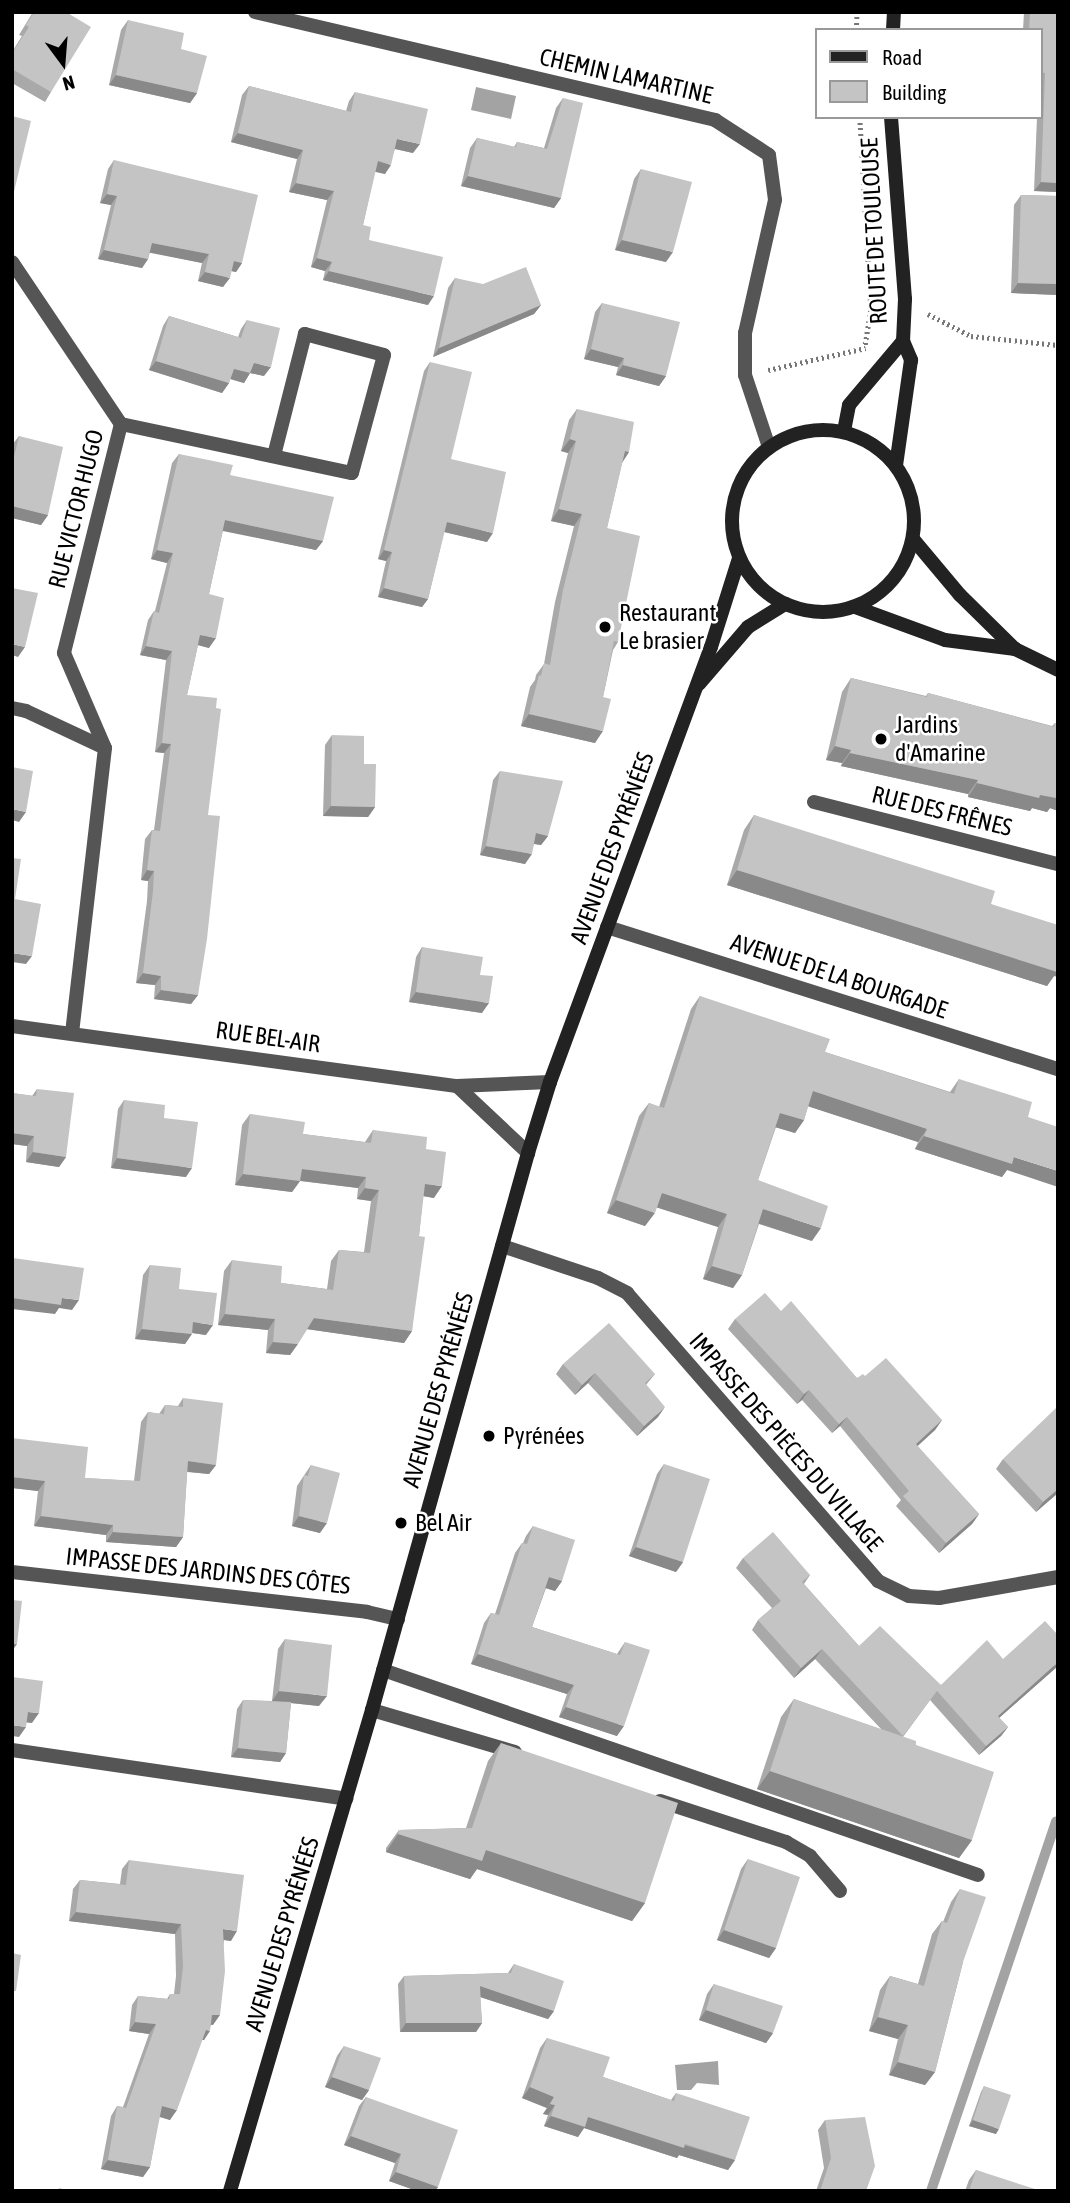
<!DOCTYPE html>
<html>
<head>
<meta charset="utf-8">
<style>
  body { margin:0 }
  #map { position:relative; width:1070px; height:2203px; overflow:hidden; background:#fff; font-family:"Asap Condensed",sans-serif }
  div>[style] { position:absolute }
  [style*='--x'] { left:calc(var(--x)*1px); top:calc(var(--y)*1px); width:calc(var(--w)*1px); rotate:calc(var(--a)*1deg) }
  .water>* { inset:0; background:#a3a3a3 }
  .stream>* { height:10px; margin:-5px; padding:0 5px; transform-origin:5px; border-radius:5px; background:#a3a3a3 }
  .path>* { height:4.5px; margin-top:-2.25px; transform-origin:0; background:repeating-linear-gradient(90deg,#777 0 2px,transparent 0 5.5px) }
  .service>* { height:14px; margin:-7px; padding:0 7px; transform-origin:7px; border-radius:7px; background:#555 }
  .minor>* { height:14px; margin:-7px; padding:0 7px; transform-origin:7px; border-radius:7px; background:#555 }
  .secondary>* { height:14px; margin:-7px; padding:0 7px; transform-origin:7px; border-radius:7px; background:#222 }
  .secondary>.ring { margin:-7px; padding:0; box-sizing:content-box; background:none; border:14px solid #222; border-radius:50% }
  .wall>* { inset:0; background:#a9a9a9 }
  .shaded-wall>* { inset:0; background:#898989 }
  .building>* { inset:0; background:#c4c4c4 }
  .dots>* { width:19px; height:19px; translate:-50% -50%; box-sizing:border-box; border:4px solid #fff; border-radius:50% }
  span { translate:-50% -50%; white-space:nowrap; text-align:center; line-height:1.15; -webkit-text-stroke:5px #fff; paint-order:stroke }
  .street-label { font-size:24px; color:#000 }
  .poi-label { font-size:24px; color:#000 }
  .left { translate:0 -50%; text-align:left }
  .frame { position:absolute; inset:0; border:14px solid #000; pointer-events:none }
  .legend { position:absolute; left:815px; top:28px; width:228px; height:91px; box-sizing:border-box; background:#fff; border:2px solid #999; margin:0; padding:9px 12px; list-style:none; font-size:21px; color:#000 }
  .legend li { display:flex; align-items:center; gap:14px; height:35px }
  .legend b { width:35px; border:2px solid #999 }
  .north { position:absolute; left:28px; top:28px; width:70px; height:70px; -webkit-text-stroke:5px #fff; paint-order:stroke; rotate:164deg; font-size:19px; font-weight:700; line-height:28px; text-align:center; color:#000 }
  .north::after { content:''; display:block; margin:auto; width:24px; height:32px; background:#000; clip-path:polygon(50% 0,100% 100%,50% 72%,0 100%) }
</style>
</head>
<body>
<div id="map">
  <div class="water">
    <i style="clip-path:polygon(476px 87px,516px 96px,511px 119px,471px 110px)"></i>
    <i style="clip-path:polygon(718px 2061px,719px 2085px,697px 2083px,691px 2090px,677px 2090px,675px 2065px)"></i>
  </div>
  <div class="stream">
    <i style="--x:931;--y:2191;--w:390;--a:-71.3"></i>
  </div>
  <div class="path">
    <i style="--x:856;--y:30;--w:18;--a:-87"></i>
    <i style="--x:860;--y:117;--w:193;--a:86.7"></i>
    <i style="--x:871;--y:310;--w:37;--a:99"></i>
    <i style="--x:928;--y:314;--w:48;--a:27.1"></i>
    <i style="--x:971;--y:336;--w:87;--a:5.9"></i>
    <i style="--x:768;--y:370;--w:100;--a:-12.7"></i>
  </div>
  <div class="service">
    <i style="--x:383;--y:1670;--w:629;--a:19.01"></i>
    <i style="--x:372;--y:1710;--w:149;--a:16.4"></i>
    <i style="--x:660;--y:1801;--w:133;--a:18"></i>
    <i style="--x:786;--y:1842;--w:28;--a:30"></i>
    <i style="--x:810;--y:1856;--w:46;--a:49.4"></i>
  </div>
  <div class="minor">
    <i style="--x:255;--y:12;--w:473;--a:13.2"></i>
    <i style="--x:715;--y:120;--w:64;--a:32.9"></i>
    <i style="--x:769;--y:155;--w:45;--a:82.4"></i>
    <i style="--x:775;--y:200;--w:136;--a:102.7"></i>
    <i style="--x:745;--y:333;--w:42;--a:90"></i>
    <i style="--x:745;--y:375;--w:76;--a:71.6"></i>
    <i style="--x:12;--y:262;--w:195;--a:56.1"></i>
    <i style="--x:121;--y:424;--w:236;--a:104"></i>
    <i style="--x:64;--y:653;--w:103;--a:66.7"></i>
    <i style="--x:121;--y:424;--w:236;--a:12"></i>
    <i style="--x:352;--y:473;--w:122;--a:-74.8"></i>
    <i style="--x:384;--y:355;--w:82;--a:-165.1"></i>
    <i style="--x:305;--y:334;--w:126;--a:104.3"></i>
    <i style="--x:12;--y:708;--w:14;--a:12"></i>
    <i style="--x:26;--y:711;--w:87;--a:25.1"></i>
    <i style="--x:105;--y:748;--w:286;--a:96.6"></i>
    <i style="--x:814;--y:802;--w:252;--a:14.3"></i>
    <i style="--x:607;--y:927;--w:473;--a:17.5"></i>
    <i style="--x:12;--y:1026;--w:449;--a:7.7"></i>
    <i style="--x:457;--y:1086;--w:93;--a:-2.5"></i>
    <i style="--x:457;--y:1086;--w:98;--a:43.3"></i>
    <i style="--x:502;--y:1246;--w:101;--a:18.4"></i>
    <i style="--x:598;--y:1278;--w:33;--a:27"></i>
    <i style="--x:627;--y:1293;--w:382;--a:48.9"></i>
    <i style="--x:878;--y:1581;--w:34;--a:26"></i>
    <i style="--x:909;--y:1596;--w:30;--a:4"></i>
    <i style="--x:939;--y:1598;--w:121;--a:-10"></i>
    <i style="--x:12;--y:1572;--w:357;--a:6.4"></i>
    <i style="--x:367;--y:1612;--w:32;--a:13"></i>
    <i style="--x:12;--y:1750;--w:338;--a:8.3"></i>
  </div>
  <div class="secondary">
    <i style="--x:893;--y:30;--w:18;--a:-87"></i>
    <i style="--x:891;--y:117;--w:183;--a:85.6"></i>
    <i style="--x:905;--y:299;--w:42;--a:92.7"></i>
    <i style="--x:903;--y:341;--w:21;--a:67"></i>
    <i style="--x:911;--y:360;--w:106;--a:98.1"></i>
    <i class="ring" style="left:732px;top:430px;width:168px;height:168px"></i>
    <i style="--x:844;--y:431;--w:26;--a:-79"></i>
    <i style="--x:849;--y:405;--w:84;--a:-49.8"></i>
    <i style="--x:913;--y:539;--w:73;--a:50"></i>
    <i style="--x:960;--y:595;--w:77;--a:44.5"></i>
    <i style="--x:1015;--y:649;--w:48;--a:26"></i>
    <i style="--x:855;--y:607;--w:96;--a:20.1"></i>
    <i style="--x:945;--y:640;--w:71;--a:7.3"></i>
    <i style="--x:699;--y:684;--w:75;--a:-49.3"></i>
    <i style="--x:748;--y:627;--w:44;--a:-31.9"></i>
    <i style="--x:230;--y:2191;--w:502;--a:-73.55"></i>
    <i style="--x:372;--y:1710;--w:578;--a:-74.35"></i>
    <i style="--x:528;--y:1153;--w:74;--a:-72.8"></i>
    <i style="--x:550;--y:1082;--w:464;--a:-69.7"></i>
    <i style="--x:711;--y:647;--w:93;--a:-72.5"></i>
  </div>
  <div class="wall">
    <i style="clip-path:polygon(33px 12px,66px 12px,51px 92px,45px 102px,12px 83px,12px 52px,22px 36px,19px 35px)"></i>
    <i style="clip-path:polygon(1024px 12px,1058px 12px,1058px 192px,1034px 191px,1037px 117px,1040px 117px,1040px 30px,1023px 30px)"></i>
    <i style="clip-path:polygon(128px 20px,181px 49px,197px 93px,190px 103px,109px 85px,121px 30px)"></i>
    <i style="clip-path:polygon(249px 86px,346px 111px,349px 101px,355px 92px,413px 153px,395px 149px,385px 174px,375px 171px,363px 225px,369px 240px,428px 305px,323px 280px,325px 271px,311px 267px,327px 200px,289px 192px,297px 159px,231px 142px,242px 95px)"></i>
    <i style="clip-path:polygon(563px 98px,561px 198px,554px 208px,461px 186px,470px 148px,477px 138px,514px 147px,517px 142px,544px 148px,556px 108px)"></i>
    <i style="clip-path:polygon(114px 160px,242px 263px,236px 272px,231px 271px,223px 287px,198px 281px,202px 263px,150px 252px,148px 259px,142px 268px,98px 259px,111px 205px,100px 203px,108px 169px)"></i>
    <i style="clip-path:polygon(641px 169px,666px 262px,615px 250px,634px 179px)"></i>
    <i style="clip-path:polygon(1021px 195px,1058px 196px,1058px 295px,1011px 293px,1014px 205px)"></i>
    <i style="clip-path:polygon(455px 278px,541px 305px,534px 314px,433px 357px,448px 288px)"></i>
    <i style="clip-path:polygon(602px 303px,666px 376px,659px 386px,616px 375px,618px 367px,584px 359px,595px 312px)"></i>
    <i style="clip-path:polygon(169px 316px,238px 337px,241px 329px,247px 320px,264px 376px,250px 373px,244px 383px,230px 379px,229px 383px,222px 393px,149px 370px,163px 326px)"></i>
    <i style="clip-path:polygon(430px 362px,451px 459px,487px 542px,444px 532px,428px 599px,422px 607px,378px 597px,386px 561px,378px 559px,424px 371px)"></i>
    <i style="clip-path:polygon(577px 409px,629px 452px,622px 463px,607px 528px,618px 642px,613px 650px,603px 697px,595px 743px,521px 726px,530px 687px,535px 680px,536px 675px,544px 664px,555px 602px,574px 526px,551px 521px,568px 453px,561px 451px,569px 420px)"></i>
    <i style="clip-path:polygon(19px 436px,48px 515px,41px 525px,12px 518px,12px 445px)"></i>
    <i style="clip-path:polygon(179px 454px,230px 475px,323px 541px,316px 550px,223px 530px,209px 594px,209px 648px,198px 645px,187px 695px,208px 815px,198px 995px,191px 1004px,154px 999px,155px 985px,136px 983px,147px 901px,148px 881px,141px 880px,145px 839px,152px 830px,154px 830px,164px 753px,155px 752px,166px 660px,140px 655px,148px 620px,154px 611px,155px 611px,167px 563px,151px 559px,172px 463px)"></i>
    <i style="clip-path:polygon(851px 678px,926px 696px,928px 693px,1052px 726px,1055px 723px,1058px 724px,1058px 811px,1050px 808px,1047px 812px,1032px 808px,1030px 811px,968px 797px,968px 794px,841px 766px,842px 763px,826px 760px,842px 692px)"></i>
    <i style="clip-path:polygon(332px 735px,364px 764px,375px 807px,368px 817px,323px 816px,325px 745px)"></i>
    <i style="clip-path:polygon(500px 771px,548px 836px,541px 845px,534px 844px,525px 864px,480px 855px,493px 780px)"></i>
    <i style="clip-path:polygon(754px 815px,991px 904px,1054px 976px,1047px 986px,727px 885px,744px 830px)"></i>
    <i style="clip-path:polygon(422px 947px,480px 975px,482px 1013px,409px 1002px,416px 957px)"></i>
    <i style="clip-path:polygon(700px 996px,825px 1052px,950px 1092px,959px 1079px,1007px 1170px,1002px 1177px,915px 1149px,918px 1142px,808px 1106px,804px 1120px,795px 1133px,776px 1127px,758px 1180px,812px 1241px,759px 1224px,742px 1275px,733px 1288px,703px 1279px,718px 1227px,657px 1207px,645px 1226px,607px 1213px,639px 1116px,649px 1103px,659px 1107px,691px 1009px)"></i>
    <i style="clip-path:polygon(37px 1089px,66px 1157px,59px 1167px,26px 1162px,27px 1146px,12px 1144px,12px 1093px,32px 1096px)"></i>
    <i style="clip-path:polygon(124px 1100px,164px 1118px,186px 1177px,111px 1168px,118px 1109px)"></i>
    <i style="clip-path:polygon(250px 1114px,303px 1134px,365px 1142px,373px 1130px,426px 1149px,434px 1198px,423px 1196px,419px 1236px,412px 1331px,404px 1343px,307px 1329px,290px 1355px,266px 1353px,268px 1330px,218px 1325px,224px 1271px,232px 1260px,281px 1283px,327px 1289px,331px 1261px,339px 1250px,364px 1252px,371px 1201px,357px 1199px,358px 1188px,300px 1181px,292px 1192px,235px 1185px,242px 1125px)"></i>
    <i style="clip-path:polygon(150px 1265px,179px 1289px,206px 1335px,192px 1333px,185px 1344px,135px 1339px,143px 1275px)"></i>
    <i style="clip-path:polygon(781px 1311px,857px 1378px,865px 1376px,942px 1420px,935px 1430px,917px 1446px,979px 1514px,972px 1524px,939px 1553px,896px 1506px,901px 1500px,840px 1426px,832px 1433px,802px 1400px,797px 1404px,728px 1329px,735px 1319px)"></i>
    <i style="clip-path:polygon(563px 1364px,655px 1374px,646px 1385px,658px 1417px,637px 1436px,588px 1383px,575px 1395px,556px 1374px)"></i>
    <i style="clip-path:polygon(183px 1398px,216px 1465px,209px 1474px,187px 1472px,183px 1537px,176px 1547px,106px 1542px,106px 1535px,34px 1526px,38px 1491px,12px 1488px,12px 1438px,85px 1478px,134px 1481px,141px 1422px,148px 1412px,159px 1414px,165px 1405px,178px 1406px)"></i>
    <i style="clip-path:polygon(1003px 1459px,1058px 1493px,1036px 1512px,996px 1469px)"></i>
    <i style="clip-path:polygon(664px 1464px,683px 1562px,676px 1572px,629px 1556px,657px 1474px)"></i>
    <i style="clip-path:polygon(311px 1465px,320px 1533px,292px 1526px,297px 1486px)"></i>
    <i style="clip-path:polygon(533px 1526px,562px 1581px,555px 1591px,546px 1588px,532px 1627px,617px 1654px,625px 1642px,617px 1736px,559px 1717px,567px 1694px,471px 1664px,484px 1623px,491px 1613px,495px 1614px,515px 1553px,522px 1543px,523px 1543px,526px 1536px)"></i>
    <i style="clip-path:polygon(743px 1558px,810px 1575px,804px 1584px,859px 1646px,941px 1685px,1003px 1659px,1058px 1666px,999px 1718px,1008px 1727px,1001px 1736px,979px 1755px,930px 1700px,903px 1737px,916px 1745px,972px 1840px,959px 1858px,757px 1789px,781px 1717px,794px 1699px,882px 1730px,815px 1659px,794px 1678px,752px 1630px,758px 1620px,772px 1608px,736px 1568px)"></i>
    <i style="clip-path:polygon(285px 1639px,319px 1706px,291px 1703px,286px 1753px,280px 1762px,231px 1757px,237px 1709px,243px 1700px,272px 1701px,278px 1649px)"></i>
    <i style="clip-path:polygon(501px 1743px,645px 1903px,632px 1921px,477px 1869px,470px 1879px,386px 1852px,386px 1848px,399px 1830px,466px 1828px,488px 1761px)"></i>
    <i style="clip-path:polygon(748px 1859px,776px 1948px,769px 1958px,717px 1940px,741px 1869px)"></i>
    <i style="clip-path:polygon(129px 1860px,231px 1941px,224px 1940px,213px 2025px,211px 2025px,204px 2040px,202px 2040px,170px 2120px,159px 2117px,150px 2167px,143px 2177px,101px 2169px,111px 2116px,117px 2106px,123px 2107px,149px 2034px,129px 2031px,132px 2005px,138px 1996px,167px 1999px,170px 1994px,174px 1994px,176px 1976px,175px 1934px,69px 1921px,73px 1889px,80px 1880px,120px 1884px,122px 1869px)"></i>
    <i style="clip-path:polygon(960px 1889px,963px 1962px,935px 2072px,925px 2085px,889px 2075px,898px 2039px,869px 2031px,880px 1990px,890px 1976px,918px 1984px,932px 1934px,942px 1921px,943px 1922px,951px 1902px)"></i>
    <i style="clip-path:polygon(514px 1964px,554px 2011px,548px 2019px,480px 1997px,482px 2023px,476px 2032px,400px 2032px,398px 1984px,404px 1976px,508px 1973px)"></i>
    <i style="clip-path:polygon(714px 1984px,773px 2033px,766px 2043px,699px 2020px,707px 1994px)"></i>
    <i style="clip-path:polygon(547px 2038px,603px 2077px,671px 2100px,676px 2093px,735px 2160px,728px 2170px,679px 2155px,677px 2158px,584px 2128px,578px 2137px,544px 2126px,548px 2115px,543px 2114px,547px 2108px,522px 2098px,540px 2048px)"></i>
    <i style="clip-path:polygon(344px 2046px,369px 2090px,362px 2100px,325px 2087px,337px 2056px)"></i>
    <i style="clip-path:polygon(984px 2086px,996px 2134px,969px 2126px,981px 2092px)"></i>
    <i style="clip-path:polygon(366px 2097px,438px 2187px,435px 2191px,417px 2191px,389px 2181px,395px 2163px,344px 2145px,359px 2106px)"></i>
    <i style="clip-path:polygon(825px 2120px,866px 2191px,816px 2191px,824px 2168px,818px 2130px)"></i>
    <i style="clip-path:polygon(976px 2170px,1034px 2191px,965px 2191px,969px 2180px)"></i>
  </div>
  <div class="shaded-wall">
    <i style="clip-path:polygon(116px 75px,197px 93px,190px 103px,109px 85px)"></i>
    <i style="clip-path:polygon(238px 133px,303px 150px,297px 159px,231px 142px)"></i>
    <i style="clip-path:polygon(397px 139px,420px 144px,413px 153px,391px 148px)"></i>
    <i style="clip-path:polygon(378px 161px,391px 165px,385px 174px,371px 171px)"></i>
    <i style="clip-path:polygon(468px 176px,561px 198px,554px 208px,461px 186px)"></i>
    <i style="clip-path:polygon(1041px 182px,1058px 183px,1058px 192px,1034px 191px)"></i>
    <i style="clip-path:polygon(296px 183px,334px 191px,327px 200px,289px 192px)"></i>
    <i style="clip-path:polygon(107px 194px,117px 196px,111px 205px,100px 203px)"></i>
    <i style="clip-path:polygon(622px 240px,673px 252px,666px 262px,615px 250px)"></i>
    <i style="clip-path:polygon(152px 243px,209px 254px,202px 263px,146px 252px)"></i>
    <i style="clip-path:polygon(104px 250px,148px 259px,142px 268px,98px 259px)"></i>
    <i style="clip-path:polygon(317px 258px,332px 262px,325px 271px,311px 267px)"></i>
    <i style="clip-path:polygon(234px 261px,242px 263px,236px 272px,227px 270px)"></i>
    <i style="clip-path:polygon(329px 271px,434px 296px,428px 305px,323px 280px)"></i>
    <i style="clip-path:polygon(205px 272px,230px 278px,223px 287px,198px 281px)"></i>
    <i style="clip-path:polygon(1018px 283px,1058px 284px,1058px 295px,1011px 293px)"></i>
    <i style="clip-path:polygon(541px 305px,534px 314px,433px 357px,439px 348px)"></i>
    <i style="clip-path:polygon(591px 349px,624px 358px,618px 367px,584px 359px)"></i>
    <i style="clip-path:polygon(156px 361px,229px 383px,222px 393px,149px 370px)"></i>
    <i style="clip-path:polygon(254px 363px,271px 367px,264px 376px,250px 373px,244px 383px,227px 378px,234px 369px)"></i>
    <i style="clip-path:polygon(623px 365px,666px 376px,659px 386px,616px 375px)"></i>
    <i style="clip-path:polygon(570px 439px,576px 441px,568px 453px,561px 451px)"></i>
    <i style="clip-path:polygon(625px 451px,629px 452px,621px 464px)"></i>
    <i style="clip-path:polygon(12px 506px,48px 515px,41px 525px,12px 518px)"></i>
    <i style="clip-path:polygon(559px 509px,582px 514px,574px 526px,551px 521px)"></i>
    <i style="clip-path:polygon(225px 520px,323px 541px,316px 550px,218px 530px)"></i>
    <i style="clip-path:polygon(447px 522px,493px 533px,487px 542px,440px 531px)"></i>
    <i style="clip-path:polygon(157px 550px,173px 553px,167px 563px,151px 559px)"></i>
    <i style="clip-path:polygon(384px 550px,392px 552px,386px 561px,378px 559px)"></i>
    <i style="clip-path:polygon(384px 588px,428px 599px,422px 607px,378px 597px)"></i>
    <i style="clip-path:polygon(200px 635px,216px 638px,209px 648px,194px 644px)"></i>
    <i style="clip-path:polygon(12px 644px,25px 647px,18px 657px,12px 655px)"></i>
    <i style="clip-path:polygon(146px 646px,172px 651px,166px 660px,140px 655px)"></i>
    <i style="clip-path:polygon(529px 714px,603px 731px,595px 743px,521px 726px)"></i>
    <i style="clip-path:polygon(162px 743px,171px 744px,164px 753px,155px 752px)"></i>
    <i style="clip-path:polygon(835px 746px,851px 750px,842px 763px,826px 760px)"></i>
    <i style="clip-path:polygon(850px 753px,978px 780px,968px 794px,841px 766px)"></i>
    <i style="clip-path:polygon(977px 783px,1040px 795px,1058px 795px,1058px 811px,1050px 808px,1047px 812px,1032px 808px,1030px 811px,968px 797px)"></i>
    <i style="clip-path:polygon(331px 806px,375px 807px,368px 817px,323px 816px)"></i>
    <i style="clip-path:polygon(12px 809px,26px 812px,19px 822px,12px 820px)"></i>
    <i style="clip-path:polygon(536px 833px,548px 836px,541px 845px,529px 843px)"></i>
    <i style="clip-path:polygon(486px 846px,532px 854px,525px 864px,480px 855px)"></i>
    <i style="clip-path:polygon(147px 870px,154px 871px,148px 881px,141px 880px)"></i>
    <i style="clip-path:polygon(737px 870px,1058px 965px,1058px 977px,1054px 976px,1047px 986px,727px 885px)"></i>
    <i style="clip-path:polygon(12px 953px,32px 956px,26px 964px,12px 962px)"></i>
    <i style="clip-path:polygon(143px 973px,161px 976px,155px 985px,136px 983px)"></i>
    <i style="clip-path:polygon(161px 990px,198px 995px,191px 1004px,154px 999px)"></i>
    <i style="clip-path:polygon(416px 992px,489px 1003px,482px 1013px,409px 1002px)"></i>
    <i style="clip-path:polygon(813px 1091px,927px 1129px,918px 1142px,804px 1105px)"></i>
    <i style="clip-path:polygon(780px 1113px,804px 1120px,795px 1133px,771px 1126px)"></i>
    <i style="clip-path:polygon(12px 1133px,34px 1136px,27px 1146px,12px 1144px)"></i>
    <i style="clip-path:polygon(924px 1136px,1014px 1157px,1058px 1171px,1058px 1187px,1007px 1170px,1002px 1177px,915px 1149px)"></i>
    <i style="clip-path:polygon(33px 1152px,66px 1157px,59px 1167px,26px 1162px)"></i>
    <i style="clip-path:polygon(117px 1158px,192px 1168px,186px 1177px,111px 1168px)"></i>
    <i style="clip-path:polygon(302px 1169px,366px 1177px,358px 1188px,294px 1180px)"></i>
    <i style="clip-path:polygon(243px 1174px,300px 1181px,292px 1192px,235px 1185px)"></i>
    <i style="clip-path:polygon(425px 1184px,442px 1186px,434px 1198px,417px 1195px)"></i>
    <i style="clip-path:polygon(365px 1188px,379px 1190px,371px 1201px,357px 1199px)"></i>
    <i style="clip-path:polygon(662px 1193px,727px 1214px,718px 1227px,652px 1206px)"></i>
    <i style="clip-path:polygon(616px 1200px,655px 1213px,645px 1226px,607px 1213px)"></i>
    <i style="clip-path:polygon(763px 1209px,821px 1228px,812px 1241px,754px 1222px)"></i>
    <i style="clip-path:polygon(712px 1266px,742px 1275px,733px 1288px,703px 1279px)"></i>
    <i style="clip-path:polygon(12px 1298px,62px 1298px,79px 1300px,72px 1310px,59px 1308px,55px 1314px,12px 1309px)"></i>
    <i style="clip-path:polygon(225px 1314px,275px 1319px,268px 1330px,218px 1325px)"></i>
    <i style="clip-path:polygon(314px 1318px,412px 1331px,404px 1343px,306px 1329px)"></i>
    <i style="clip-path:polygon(193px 1322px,213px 1325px,206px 1335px,186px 1332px)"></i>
    <i style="clip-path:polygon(142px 1329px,192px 1334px,185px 1344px,135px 1339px)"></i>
    <i style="clip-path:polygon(273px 1342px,298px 1344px,290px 1355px,266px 1353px)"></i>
    <i style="clip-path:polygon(595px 1373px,588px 1383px,575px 1395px,582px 1385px)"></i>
    <i style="clip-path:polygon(809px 1390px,802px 1400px,797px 1404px,804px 1394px)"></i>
    <i style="clip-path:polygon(665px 1407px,658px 1417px,637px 1436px,644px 1426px)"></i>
    <i style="clip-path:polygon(847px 1417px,840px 1426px,832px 1433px,839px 1424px)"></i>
    <i style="clip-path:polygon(942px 1420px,935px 1430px,909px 1454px,916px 1444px)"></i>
    <i style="clip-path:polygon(188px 1461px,216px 1465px,209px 1474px,181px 1471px)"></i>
    <i style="clip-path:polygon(12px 1477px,45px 1481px,38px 1491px,12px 1488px)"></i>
    <i style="clip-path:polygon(1058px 1489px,1058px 1493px,1036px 1512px,1043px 1502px)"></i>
    <i style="clip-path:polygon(979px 1514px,972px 1524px,939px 1553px,946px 1543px)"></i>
    <i style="clip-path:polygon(41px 1516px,113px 1525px,106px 1535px,34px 1526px)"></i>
    <i style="clip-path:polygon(299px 1516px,327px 1523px,320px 1533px,292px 1526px)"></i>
    <i style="clip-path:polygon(113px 1532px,183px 1537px,176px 1547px,106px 1542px)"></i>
    <i style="clip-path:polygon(636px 1547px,683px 1562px,676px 1572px,629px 1556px)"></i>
    <i style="clip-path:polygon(549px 1577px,562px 1581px,555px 1591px,542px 1587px)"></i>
    <i style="clip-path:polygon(12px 1643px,17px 1644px,12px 1651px)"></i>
    <i style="clip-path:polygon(822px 1649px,815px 1659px,794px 1678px,801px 1668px)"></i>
    <i style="clip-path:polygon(478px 1654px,574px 1685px,567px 1694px,471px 1664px)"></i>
    <i style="clip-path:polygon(1058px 1662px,1058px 1666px,991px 1725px,998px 1716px)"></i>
    <i style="clip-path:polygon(279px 1691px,327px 1696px,319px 1706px,272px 1701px)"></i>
    <i style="clip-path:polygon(566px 1707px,624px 1726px,617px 1736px,559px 1717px)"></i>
    <i style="clip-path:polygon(28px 1712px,39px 1713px,32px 1723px,21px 1722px)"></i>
    <i style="clip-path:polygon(12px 1725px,26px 1727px,19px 1737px,12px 1736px)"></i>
    <i style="clip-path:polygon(1008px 1727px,1001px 1736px,979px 1755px,986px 1746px)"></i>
    <i style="clip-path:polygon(238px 1748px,286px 1753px,280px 1762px,231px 1757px)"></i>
    <i style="clip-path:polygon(770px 1771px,972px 1840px,959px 1858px,757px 1789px)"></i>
    <i style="clip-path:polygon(398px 1834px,486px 1850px,645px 1903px,632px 1921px,477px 1869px,470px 1879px,386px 1852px)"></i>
    <i style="clip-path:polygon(76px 1912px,181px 1924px,175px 1934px,69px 1921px)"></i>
    <i style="clip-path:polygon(223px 1929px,237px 1931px,231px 1941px,217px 1939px)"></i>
    <i style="clip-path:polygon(724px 1930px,776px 1948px,769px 1958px,717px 1940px)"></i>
    <i style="clip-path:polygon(480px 1986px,554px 2011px,548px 2019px,474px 1995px)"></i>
    <i style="clip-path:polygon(706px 2010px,773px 2033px,766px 2043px,699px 2020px)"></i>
    <i style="clip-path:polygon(212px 2015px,220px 2015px,213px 2025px,206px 2024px)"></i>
    <i style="clip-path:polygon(878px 2017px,908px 2025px,898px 2039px,869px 2031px)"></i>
    <i style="clip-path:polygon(135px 2022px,156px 2024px,149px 2034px,129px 2031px)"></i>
    <i style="clip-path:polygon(406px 2023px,482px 2023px,476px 2032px,400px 2032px)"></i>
    <i style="clip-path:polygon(206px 2030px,210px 2031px,204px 2040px,199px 2040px)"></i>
    <i style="clip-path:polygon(898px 2062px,935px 2072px,925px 2085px,889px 2075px)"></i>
    <i style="clip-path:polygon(332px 2077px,369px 2090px,362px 2100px,325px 2087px)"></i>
    <i style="clip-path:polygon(530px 2087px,554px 2097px,547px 2108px,522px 2098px)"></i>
    <i style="clip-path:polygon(550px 2104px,555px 2105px,548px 2115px,543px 2114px)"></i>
    <i style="clip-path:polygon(162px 2106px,177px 2110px,170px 2120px,155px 2115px)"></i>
    <i style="clip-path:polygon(551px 2116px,588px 2117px,735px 2160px,728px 2170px,679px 2155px,677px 2158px,584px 2128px,578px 2137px,544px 2126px)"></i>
    <i style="clip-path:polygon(973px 2120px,999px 2129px,996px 2134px,969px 2126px)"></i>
    <i style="clip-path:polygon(351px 2136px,401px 2154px,395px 2163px,344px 2145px)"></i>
    <i style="clip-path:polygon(108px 2160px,150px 2167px,143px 2177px,101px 2169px)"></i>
    <i style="clip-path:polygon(396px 2172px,438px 2187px,435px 2191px,417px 2191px,389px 2181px)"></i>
  </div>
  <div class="building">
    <i style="clip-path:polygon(34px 12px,66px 12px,91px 27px,51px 92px,12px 69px,12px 53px,29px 27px,26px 25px)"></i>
    <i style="clip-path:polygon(1030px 12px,1058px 12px,1058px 183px,1041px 182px,1045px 73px,1040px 72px,1040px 30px,1029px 30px)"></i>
    <i style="clip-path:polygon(128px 20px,184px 33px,181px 49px,207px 56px,197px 93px,116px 75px)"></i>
    <i style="clip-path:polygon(249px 86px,351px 112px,355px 92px,428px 109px,420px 144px,397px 139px,391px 165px,378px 161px,363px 225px,371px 227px,369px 240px,443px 257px,434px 296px,329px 271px,332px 262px,317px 258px,334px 191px,296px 183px,303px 150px,238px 133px)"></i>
    <i style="clip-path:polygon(563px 98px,583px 103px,561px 198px,468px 176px,477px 138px,516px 147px,517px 142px,547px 149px)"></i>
    <i style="clip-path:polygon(12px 116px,31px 121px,12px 200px)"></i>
    <i style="clip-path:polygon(114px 160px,258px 195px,242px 263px,234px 261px,230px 278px,205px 272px,209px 254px,152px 243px,148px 259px,104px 250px,117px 196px,107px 194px)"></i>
    <i style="clip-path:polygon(641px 169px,692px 182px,673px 252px,622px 240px)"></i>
    <i style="clip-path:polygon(1021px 195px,1058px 196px,1058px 284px,1018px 283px)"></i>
    <i style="clip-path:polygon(526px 267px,541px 305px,439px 348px,455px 278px,483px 284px)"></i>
    <i style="clip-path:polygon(602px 303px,680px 322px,666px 376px,623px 365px,624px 358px,591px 349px)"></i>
    <i style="clip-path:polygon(169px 316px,241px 338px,247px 320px,280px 328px,271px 367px,254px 363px,250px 373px,234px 369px,229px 383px,156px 361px)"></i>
    <i style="clip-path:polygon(430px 362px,472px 372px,451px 459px,506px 472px,493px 533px,447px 522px,428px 599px,384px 588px,392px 552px,384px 550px)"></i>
    <i style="clip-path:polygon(577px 409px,634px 422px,629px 452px,625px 451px,607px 528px,640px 536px,618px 642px,614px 641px,603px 697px,611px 699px,603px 731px,529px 714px,539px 675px,541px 676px,544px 663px,550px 665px,563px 590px,582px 514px,559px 509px,576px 441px,570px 439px)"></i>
    <i style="clip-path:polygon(19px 436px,63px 447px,48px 515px,12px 506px,12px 465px)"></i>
    <i style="clip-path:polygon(179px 454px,233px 465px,230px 475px,334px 497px,323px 541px,225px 520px,209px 594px,224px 598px,216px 638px,200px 635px,187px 695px,217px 698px,216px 708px,221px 709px,208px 815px,220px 816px,207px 939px,198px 995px,161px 990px,161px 976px,143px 973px,153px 891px,154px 871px,147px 870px,152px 830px,160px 831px,171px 744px,162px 743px,172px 651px,146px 646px,154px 611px,159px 613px,173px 553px,157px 550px)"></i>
    <i style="clip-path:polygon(12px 588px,38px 593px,25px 647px,12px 644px)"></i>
    <i style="clip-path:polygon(851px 678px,927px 697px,928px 693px,1054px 727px,1055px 723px,1058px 724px,1058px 795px,1056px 798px,1040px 795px,1039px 798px,977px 783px,978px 780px,850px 753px,851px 750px,835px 746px)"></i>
    <i style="clip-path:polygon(332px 735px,364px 736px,364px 764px,376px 764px,375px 807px,331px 806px)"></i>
    <i style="clip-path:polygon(12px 767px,33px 771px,26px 812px,12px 809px)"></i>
    <i style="clip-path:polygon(500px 771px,563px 781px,548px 836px,536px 833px,532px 854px,486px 846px)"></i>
    <i style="clip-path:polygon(754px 815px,995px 891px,991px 904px,1058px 925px,1057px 972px,737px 870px)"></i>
    <i style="clip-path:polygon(12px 858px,21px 859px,15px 899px,41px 904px,32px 956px,12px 953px)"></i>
    <i style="clip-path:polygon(422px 947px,483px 957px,480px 975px,493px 976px,489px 1003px,416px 992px)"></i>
    <i style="clip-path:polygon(700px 996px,830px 1039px,825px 1052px,954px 1094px,959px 1079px,1032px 1102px,1028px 1117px,1058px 1127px,1058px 1171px,1014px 1157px,1012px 1164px,924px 1136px,927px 1129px,813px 1091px,804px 1120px,780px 1113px,758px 1180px,828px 1206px,821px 1228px,763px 1209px,742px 1275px,712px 1266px,727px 1214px,662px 1193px,655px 1213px,616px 1200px,649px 1103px,664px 1108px)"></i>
    <i style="clip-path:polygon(37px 1089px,74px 1093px,66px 1157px,33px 1152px,34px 1136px,12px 1133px,12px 1093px,36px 1096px)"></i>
    <i style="clip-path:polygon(124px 1100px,165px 1105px,164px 1118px,198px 1122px,192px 1168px,117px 1158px)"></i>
    <i style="clip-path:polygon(250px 1114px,305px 1122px,303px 1134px,371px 1143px,373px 1130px,427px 1137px,426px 1149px,446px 1152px,442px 1186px,425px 1184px,419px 1236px,425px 1237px,412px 1331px,314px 1318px,298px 1344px,273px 1342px,275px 1319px,225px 1314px,232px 1260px,282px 1266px,281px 1283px,333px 1290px,339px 1250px,370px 1253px,379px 1190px,365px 1188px,366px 1177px,302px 1169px,300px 1181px,243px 1174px)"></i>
    <i style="clip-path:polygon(12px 1253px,14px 1253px,13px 1258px,84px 1268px,79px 1300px,62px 1298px,61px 1305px,12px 1298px)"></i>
    <i style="clip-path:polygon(150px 1265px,181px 1268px,179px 1289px,217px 1293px,213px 1325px,193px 1322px,192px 1334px,142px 1329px)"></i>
    <i style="clip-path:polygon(765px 1293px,781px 1311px,791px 1301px,857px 1378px,863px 1374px,865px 1376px,886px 1358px,942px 1420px,916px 1444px,979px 1514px,946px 1543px,903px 1496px,909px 1491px,847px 1417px,839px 1424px,809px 1390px,804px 1394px,735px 1319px)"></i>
    <i style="clip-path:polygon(609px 1323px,655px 1374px,645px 1383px,665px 1407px,644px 1426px,595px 1373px,582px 1385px,563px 1364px)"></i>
    <i style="clip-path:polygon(183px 1398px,223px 1403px,216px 1465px,188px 1461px,183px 1537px,113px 1532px,113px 1525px,41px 1516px,45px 1481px,12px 1477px,12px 1438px,88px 1447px,85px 1478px,140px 1481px,148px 1412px,164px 1414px,165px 1405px,183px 1407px)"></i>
    <i style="clip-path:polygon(1056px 1408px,1058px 1410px,1058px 1489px,1043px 1502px,1003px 1459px)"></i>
    <i style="clip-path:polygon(664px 1464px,710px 1479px,683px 1562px,636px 1547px)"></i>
    <i style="clip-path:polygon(311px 1465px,340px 1473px,327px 1523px,299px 1516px,304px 1475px,308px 1476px)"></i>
    <i style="clip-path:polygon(533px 1526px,575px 1540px,562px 1581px,549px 1577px,532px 1627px,620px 1655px,625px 1642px,650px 1650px,624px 1726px,566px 1707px,574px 1685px,478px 1654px,491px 1613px,499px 1615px,522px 1543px,527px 1544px)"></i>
    <i style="clip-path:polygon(773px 1532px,810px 1575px,802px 1582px,859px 1646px,880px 1626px,941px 1685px,987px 1640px,1003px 1659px,1045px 1621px,1058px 1635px,1058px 1662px,998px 1716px,1008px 1727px,986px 1746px,937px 1691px,903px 1736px,822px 1649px,801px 1668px,758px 1620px,781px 1601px,743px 1558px)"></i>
    <i style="clip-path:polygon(12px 1600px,22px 1601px,17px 1644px,12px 1643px)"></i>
    <i style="clip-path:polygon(285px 1639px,332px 1645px,327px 1696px,279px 1691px)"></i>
    <i style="clip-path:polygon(12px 1677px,43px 1681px,39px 1713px,28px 1712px,26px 1727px,12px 1725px)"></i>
    <i style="clip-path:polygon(794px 1699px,916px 1741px,916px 1745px,994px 1772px,972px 1840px,770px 1771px)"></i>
    <i style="clip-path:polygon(243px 1700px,291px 1702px,286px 1753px,238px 1748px)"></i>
    <i style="clip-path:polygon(501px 1743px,678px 1803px,645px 1903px,486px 1850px,482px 1861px,398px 1834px,399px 1830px,472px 1828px)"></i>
    <i style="clip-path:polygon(748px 1859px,800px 1877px,776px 1948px,724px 1930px)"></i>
    <i style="clip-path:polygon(129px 1860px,244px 1875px,237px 1931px,223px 1929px,225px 1971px,220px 2015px,212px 2015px,210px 2031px,206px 2030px,177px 2110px,162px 2106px,150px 2167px,108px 2160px,117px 2106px,126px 2108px,156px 2024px,135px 2022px,138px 1996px,169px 1999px,170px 1994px,180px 1994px,183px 1966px,181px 1924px,76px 1912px,80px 1880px,126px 1885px)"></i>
    <i style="clip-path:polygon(960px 1889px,986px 1897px,963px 1962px,935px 2072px,898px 2062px,908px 2025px,878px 2017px,890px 1976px,924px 1986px,942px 1921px,947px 1923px)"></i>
    <i style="clip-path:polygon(12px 1953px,21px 1955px,16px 1991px,12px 1991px)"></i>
    <i style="clip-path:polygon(514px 1964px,564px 1981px,554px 2011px,480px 1986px,482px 2023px,406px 2023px,404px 1976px,511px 1973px)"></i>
    <i style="clip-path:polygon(714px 1984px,783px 2006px,773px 2033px,706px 2010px)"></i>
    <i style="clip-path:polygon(547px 2038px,610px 2057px,603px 2077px,674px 2101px,676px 2093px,750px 2117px,735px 2160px,685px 2144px,684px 2148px,588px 2117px,585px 2127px,551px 2116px,555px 2105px,550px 2104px,554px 2097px,530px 2087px)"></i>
    <i style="clip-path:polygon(344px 2046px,381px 2058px,369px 2090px,332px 2077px)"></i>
    <i style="clip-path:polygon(984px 2086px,1011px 2095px,999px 2129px,973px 2120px)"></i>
    <i style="clip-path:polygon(366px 2097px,458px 2130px,438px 2187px,396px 2172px,401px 2154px,351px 2136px)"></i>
    <i style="clip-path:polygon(865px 2117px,875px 2166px,866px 2191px,820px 2191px,831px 2158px,825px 2120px)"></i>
    <i style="clip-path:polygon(976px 2170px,1035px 2189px,1034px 2191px,969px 2191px)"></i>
    <i style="clip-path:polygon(59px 2188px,72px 2191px,58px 2191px)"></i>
  </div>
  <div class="dots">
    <i style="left:605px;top:627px;background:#000"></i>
    <i style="left:881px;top:739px;background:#000"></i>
    <i style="left:489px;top:1436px;background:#000"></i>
    <i style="left:401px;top:1523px;background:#000"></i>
  </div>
  <div class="street-label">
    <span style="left:626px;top:76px;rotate:13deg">CHEMIN LAMARTINE</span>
    <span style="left:874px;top:231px;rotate:-93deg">ROUTE DE TOULOUSE</span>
    <span style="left:76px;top:509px;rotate:-76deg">RUE VICTOR HUGO</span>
    <span style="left:942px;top:811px;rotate:14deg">RUE DES FRÊNES</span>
    <span style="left:612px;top:848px;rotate:-70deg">AVENUE DES PYRÉNÉES</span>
    <span style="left:839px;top:976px;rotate:18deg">AVENUE DE LA BOURGADE</span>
    <span style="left:268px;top:1037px;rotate:8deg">RUE BEL-AIR</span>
    <span style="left:438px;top:1390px;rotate:-74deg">AVENUE DES PYRÉNÉES</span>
    <span style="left:786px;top:1442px;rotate:49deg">IMPASSE DES PIÈCES DU VILLAGE</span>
    <span style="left:208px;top:1571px;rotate:6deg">IMPASSE DES JARDINS DES CÔTES</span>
    <span style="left:282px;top:1934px;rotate:-73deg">AVENUE DES PYRÉNÉES</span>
  </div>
  <div class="poi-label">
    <span class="left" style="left:619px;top:627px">Restaurant<br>Le brasier</span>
    <span class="left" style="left:895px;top:739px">Jardins<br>d'Amarine</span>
    <span class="left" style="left:503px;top:1436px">Pyrénées</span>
    <span class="left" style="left:415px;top:1523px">Bel Air</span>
  </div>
  <div class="frame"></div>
  <ul class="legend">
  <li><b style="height:9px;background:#222"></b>Road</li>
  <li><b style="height:19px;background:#c4c4c4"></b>Building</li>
  </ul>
  <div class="north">N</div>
</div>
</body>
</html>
